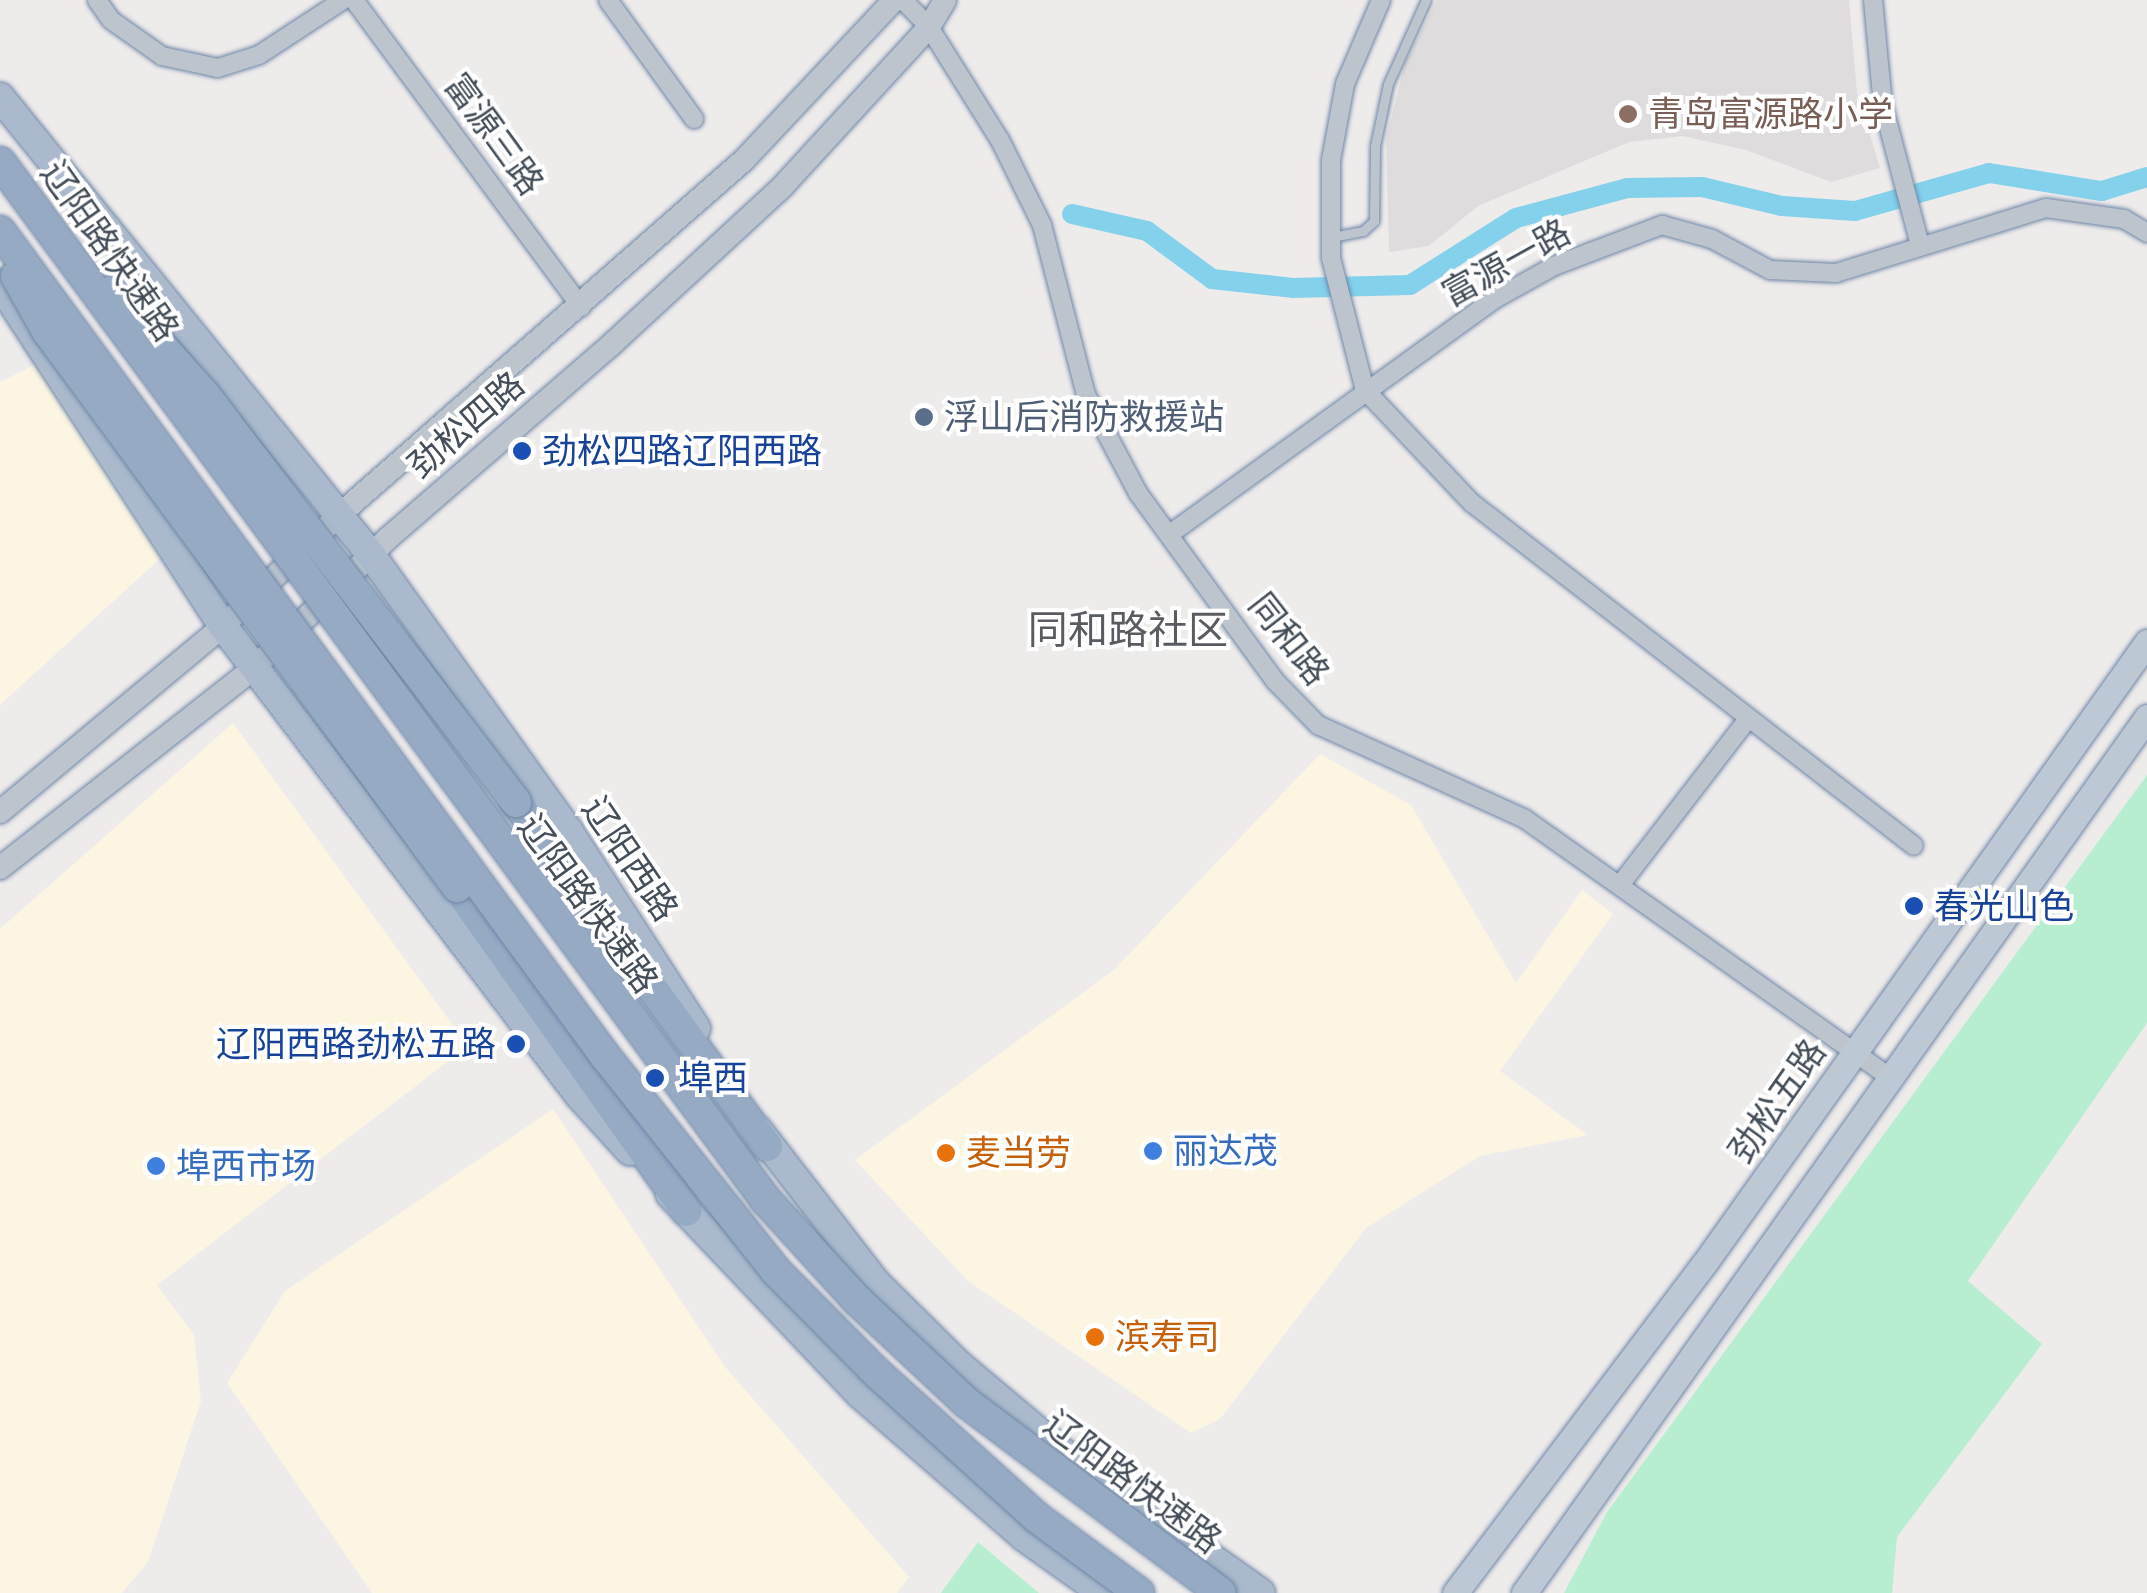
<!DOCTYPE html>
<html>
<head>
<meta charset="utf-8">
<style>
  body { margin:0 }
  #map { position:relative; width:2147px; height:1593px; overflow:hidden; background:#eeebeb; font-family:Cabin,"Noto Sans SC",sans-serif }
  div>[style] { position:absolute }
  [style*='--x'] { left:calc(var(--x)*1px); top:calc(var(--y)*1px); width:calc(var(--w)*1px); rotate:calc(var(--a)*1deg) }
  .commercial>* { inset:0; background:#fbf5e2 }
  .education>* { inset:0; background:#dfdcdd }
  .green>* { inset:0; background:#b7eecf }
  .canal>* { height:20px; margin:-10px; padding:0 10px; transform-origin:10px; border-radius:10px; background:#84d1ec }
  .roads { filter:drop-shadow(0 0 2px #6d86a7) drop-shadow(0 0 2px #6d86a7) }
  .service>* { height:9px; margin:-4.5px; padding:0 4.5px; transform-origin:4.5px; border-radius:4.5px; background:#bcc5ce }
  .minor>* { height:18px; margin:-9px; padding:0 9px; transform-origin:9px; border-radius:9px; background:#bcc5ce }
  .tertiary>* { height:22px; margin:-11px; padding:0 11px; transform-origin:11px; border-radius:11px; background:#bcc5ce }
  .secondary>* { height:25px; margin:-12.5px; padding:0 12.5px; transform-origin:12.5px; border-radius:12.5px; background:#bdc8d5 }
  .primary>* { height:28px; margin:-14px; padding:0 14px; transform-origin:14px; border-radius:14px; background:#aab9cb }
  .trunk>* { height:30px; margin:-15px; padding:0 15px; transform-origin:15px; border-radius:15px; background:#96aac4 }
  .bridges { filter:drop-shadow(0 0 2px #6d86a7) drop-shadow(0 0 2px #6d86a7) }
  .trunk-bridge>* { height:30px; margin:-15px; padding:0 15px; transform-origin:15px; border-radius:15px; background:#96aac4 }
  .dots>* { width:28px; height:28px; translate:-50% -50%; box-sizing:border-box; border:5px solid #fff; border-radius:50% }
  span { translate:-50% -50%; white-space:nowrap; text-align:center; line-height:1.15; -webkit-text-stroke:8px #fff; paint-order:stroke }
  .education-label { font-size:35px; color:#785e54 }
  .left { translate:0 -50%; text-align:left }
  .street-label { font-size:35px; color:#444e59 }
  .service-label { font-size:35px; color:#4e5e75 }
  .transit-label { font-size:35px; color:#164399 }
  .right { translate:-100% -50%; text-align:right }
  .shop-label { font-size:35px; color:#366cbe }
  .food-label { font-size:35px; color:#c56008 }
  .quarter-label { font-size:40px; color:#585b60 }
</style>
</head>
<body>
<div id="map">
  <div class="commercial">
    <i style="clip-path:polygon(38px 363px,164px 555px,0 705px,0 382px)"></i>
    <i style="clip-path:polygon(233px 723px,468px 1046px,157px 1285px,194px 1335px,201px 1401px,148px 1562px,122px 1593px,0 1593px,0 929px)"></i>
    <i style="clip-path:polygon(1320px 754px,1411px 805px,1516px 983px,1582px 890px,1613px 914px,1500px 1071px,1588px 1135px,1480px 1156px,1366px 1228px,1220px 1419px,1191px 1433px,968px 1281px,855px 1160px,1115px 969px)"></i>
    <i style="clip-path:polygon(553px 1109px,726px 1368px,909px 1577px,897px 1593px,372px 1593px,227px 1383px,285px 1291px)"></i>
  </div>
  <div class="education">
    <i style="clip-path:polygon(1437px 0,1849px 0,1857px 92px,1880px 168px,1831px 182px,1746px 150px,1683px 136px,1629px 142px,1478px 206px,1429px 246px,1389px 252px,1386px 139px,1405px 63px)"></i>
  </div>
  <div class="green">
    <i style="clip-path:polygon(2147px 775px,2147px 1023px,1968px 1281px,2042px 1344px,1897px 1537px,1892px 1593px,1564px 1593px,1607px 1512px)"></i>
    <i style="clip-path:polygon(978px 1542px,1039px 1593px,941px 1593px)"></i>
  </div>
  <div class="canal">
    <i style="--x:1072;--y:214;--w:77;--a:12.8"></i>
    <i style="--x:1147;--y:231;--w:81;--a:36.4"></i>
    <i style="--x:1212;--y:279;--w:81;--a:6.3"></i>
    <i style="--x:1293;--y:288;--w:117;--a:-1.5"></i>
    <i style="--x:1410;--y:285;--w:125;--a:-32.3"></i>
    <i style="--x:1516;--y:218;--w:115;--a:-15.1"></i>
    <i style="--x:1627;--y:188;--w:75;--a:-0.8"></i>
    <i style="--x:1702;--y:187;--w:82;--a:13.4"></i>
    <i style="--x:1782;--y:206;--w:73;--a:3.9"></i>
    <i style="--x:1855;--y:211;--w:139;--a:-15.8"></i>
    <i style="--x:1989;--y:173;--w:114;--a:9.1"></i>
    <i style="--x:2102;--y:191;--w:47;--a:-17.3"></i>
  </div>
  <div class="roads">
    <div class="service">
      <i style="--x:1332;--y:237;--w:32;--a:-11"></i>
      <i style="--x:1363;--y:231;--w:15;--a:-42"></i>
      <i style="--x:1374;--y:221;--w:75;--a:-89.2"></i>
      <i style="--x:1375;--y:146;--w:63;--a:-78.2"></i>
      <i style="--x:1388;--y:84;--w:92;--a:-65.7"></i>
    </div>
    <div class="minor">
      <i style="--x:97;--y:0;--w:24;--a:55"></i>
      <i style="--x:111;--y:20;--w:62;--a:35.2"></i>
      <i style="--x:162;--y:56;--w:57;--a:12.1"></i>
      <i style="--x:218;--y:68;--w:43;--a:-17.6"></i>
      <i style="--x:259;--y:55;--w:100;--a:-33.2"></i>
      <i style="--x:354;--y:0;--w:382;--a:53.5"></i>
      <i style="--x:608;--y:0;--w:147;--a:54.1"></i>
      <i style="--x:903;--y:0;--w:37;--a:46"></i>
      <i style="--x:929;--y:27;--w:133;--a:57.9"></i>
      <i style="--x:1000;--y:140;--w:95;--a:63.7"></i>
      <i style="--x:1042;--y:225;--w:176;--a:75.5"></i>
      <i style="--x:1086;--y:395;--w:111;--a:62"></i>
      <i style="--x:1138;--y:493;--w:233;--a:53.9"></i>
      <i style="--x:1275;--y:681;--w:62;--a:45.7"></i>
      <i style="--x:1318;--y:725;--w:227;--a:24.4"></i>
      <i style="--x:1525;--y:819;--w:447;--a:35.3"></i>
      <i style="--x:1381;--y:0;--w:91;--a:113.2"></i>
      <i style="--x:1345;--y:84;--w:77;--a:100.4"></i>
      <i style="--x:1331;--y:160;--w:98;--a:90"></i>
      <i style="--x:1331;--y:258;--w:136;--a:75.6"></i>
      <i style="--x:1365;--y:390;--w:156;--a:46.6"></i>
      <i style="--x:1472;--y:503;--w:559;--a:37.81"></i>
      <i style="--x:1873;--y:0;--w:105;--a:84.6"></i>
      <i style="--x:1883;--y:105;--w:145;--a:75.2"></i>
      <i style="--x:1170;--y:534;--w:401;--a:-35.9"></i>
      <i style="--x:1495;--y:299;--w:68;--a:-29.2"></i>
      <i style="--x:1554;--y:266;--w:116;--a:-20.8"></i>
      <i style="--x:1662;--y:225;--w:52;--a:15.6"></i>
      <i style="--x:1712;--y:239;--w:66;--a:28.1"></i>
      <i style="--x:1770;--y:270;--w:66;--a:2.6"></i>
      <i style="--x:1836;--y:273;--w:220;--a:-17.2"></i>
      <i style="--x:2046;--y:208;--w:79;--a:8"></i>
      <i style="--x:2124;--y:219;--w:27;--a:31"></i>
      <i style="--x:1620;--y:885;--w:210;--a:-52.4"></i>
    </div>
    <div class="tertiary">
      <i style="--x:0;--y:812;--w:290;--a:-39.8"></i>
      <i style="--x:223;--y:626;--w:159;--a:-43.7"></i>
      <i style="--x:338;--y:516;--w:540;--a:-41.25"></i>
      <i style="--x:744;--y:160;--w:219;--a:-46.8"></i>
      <i style="--x:0;--y:868;--w:325;--a:-38.2"></i>
      <i style="--x:255;--y:667;--w:184;--a:-44.1"></i>
      <i style="--x:387;--y:539;--w:299;--a:-40.9"></i>
      <i style="--x:613;--y:343;--w:230;--a:-42.7"></i>
      <i style="--x:782;--y:187;--w:217;--a:-47.4"></i>
      <i style="--x:929;--y:27;--w:31;--a:-59"></i>
    </div>
    <div class="secondary">
      <i style="--x:1455;--y:1593;--w:413;--a:-52.9"></i>
      <i style="--x:1704;--y:1264;--w:764;--a:-54.54"></i>
      <i style="--x:1524;--y:1593;--w:1075;--a:-54.58"></i>
    </div>
    <div class="primary">
      <i style="--x:0;--y:97;--w:589;--a:50.99"></i>
      <i style="--x:371;--y:555;--w:340;--a:54.4"></i>
      <i style="--x:569;--y:832;--w:234;--a:57.1"></i>
      <i style="--x:0;--y:284;--w:408;--a:56.9"></i>
      <i style="--x:223;--y:626;--w:589;--a:52.8"></i>
      <i style="--x:579;--y:1095;--w:76;--a:47.7"></i>
      <i style="--x:757;--y:1129;--w:195;--a:52.3"></i>
      <i style="--x:876;--y:1283;--w:117;--a:44.7"></i>
      <i style="--x:959;--y:1365;--w:141;--a:40.1"></i>
      <i style="--x:1067;--y:1456;--w:237;--a:35.2"></i>
      <i style="--x:670;--y:1194;--w:277;--a:46.5"></i>
      <i style="--x:861;--y:1395;--w:215;--a:41"></i>
      <i style="--x:1023;--y:1536;--w:98;--a:35.5"></i>
    </div>
    <div class="trunk">
      <i style="--x:516;--y:802;--w:426;--a:53.9"></i>
      <i style="--x:457;--y:887;--w:397;--a:54.7"></i>
    </div>
  </div>
  <div class="bridges">
    <div class="trunk-bridge">
      <i style="--x:0;--y:162;--w:1289;--a:53.58"></i>
      <i style="--x:765;--y:1199;--w:137;--a:47.7"></i>
      <i style="--x:857;--y:1300;--w:151;--a:43.1"></i>
      <i style="--x:967;--y:1403;--w:317;--a:36.8"></i>
      <i style="--x:0;--y:231;--w:1023;--a:53.75"></i>
      <i style="--x:605;--y:1056;--w:273;--a:51.5"></i>
      <i style="--x:775;--y:1270;--w:146;--a:45.3"></i>
      <i style="--x:878;--y:1374;--w:213;--a:42.1"></i>
      <i style="--x:1036;--y:1517;--w:128;--a:36.4"></i>
      <i style="--x:16;--y:276;--w:63;--a:60.6"></i>
      <i style="--x:47;--y:331;--w:691;--a:53.59"></i>
      <i style="--x:112;--y:291;--w:141;--a:48.2"></i>
      <i style="--x:206;--y:396;--w:511;--a:52.64"></i>
    </div>
  </div>
  <div class="dots">
    <i style="left:1628px;top:114px;background:#8d6e63"></i>
    <i style="left:924px;top:417px;background:#5c6f8a"></i>
    <i style="left:522px;top:451px;background:#1a4fb4"></i>
    <i style="left:1914px;top:906px;background:#1a4fb4"></i>
    <i style="left:516px;top:1044px;background:#1a4fb4"></i>
    <i style="left:655px;top:1078px;background:#1a4fb4"></i>
    <i style="left:1153px;top:1151px;background:#3f7fe0"></i>
    <i style="left:946px;top:1153px;background:#e8710a"></i>
    <i style="left:156px;top:1166px;background:#3f7fe0"></i>
    <i style="left:1095px;top:1337px;background:#e8710a"></i>
  </div>
  <div class="education-label">
    <span class="left" style="left:1648px;top:114px">青岛富源路小学</span>
  </div>
  <div class="street-label">
    <span style="left:494px;top:134px;rotate:54deg">富源三路</span>
    <span style="left:110px;top:251px;rotate:55deg">辽阳路快速路</span>
    <span style="left:1506px;top:263px;rotate:-29deg">富源一路</span>
    <span style="left:466px;top:425px;rotate:-41deg">劲松四路</span>
    <span style="left:1289px;top:639px;rotate:52deg">同和路</span>
    <span style="left:630px;top:859px;rotate:56deg">辽阳西路</span>
    <span style="left:588px;top:904px;rotate:54deg">辽阳路快速路</span>
    <span style="left:1777px;top:1101px;rotate:-55deg">劲松五路</span>
    <span style="left:1133px;top:1482px;rotate:37deg">辽阳路快速路</span>
  </div>
  <div class="service-label">
    <span class="left" style="left:944px;top:417px">浮山后消防救援站</span>
  </div>
  <div class="transit-label">
    <span class="left" style="left:542px;top:451px">劲松四路辽阳西路</span>
    <span class="left" style="left:1934px;top:906px">春光山色</span>
    <span class="right" style="left:496px;top:1044px">辽阳西路劲松五路</span>
    <span class="left" style="left:678px;top:1078px">埠西</span>
  </div>
  <div class="shop-label">
    <span class="left" style="left:1173px;top:1151px">丽达茂</span>
    <span class="left" style="left:176px;top:1166px">埠西市场</span>
  </div>
  <div class="food-label">
    <span class="left" style="left:966px;top:1153px">麦当劳</span>
    <span class="left" style="left:1115px;top:1337px">滨寿司</span>
  </div>
  <div class="quarter-label">
    <span style="left:1128px;top:630px">同和路社区</span>
  </div>
</div>
</body>
</html>
